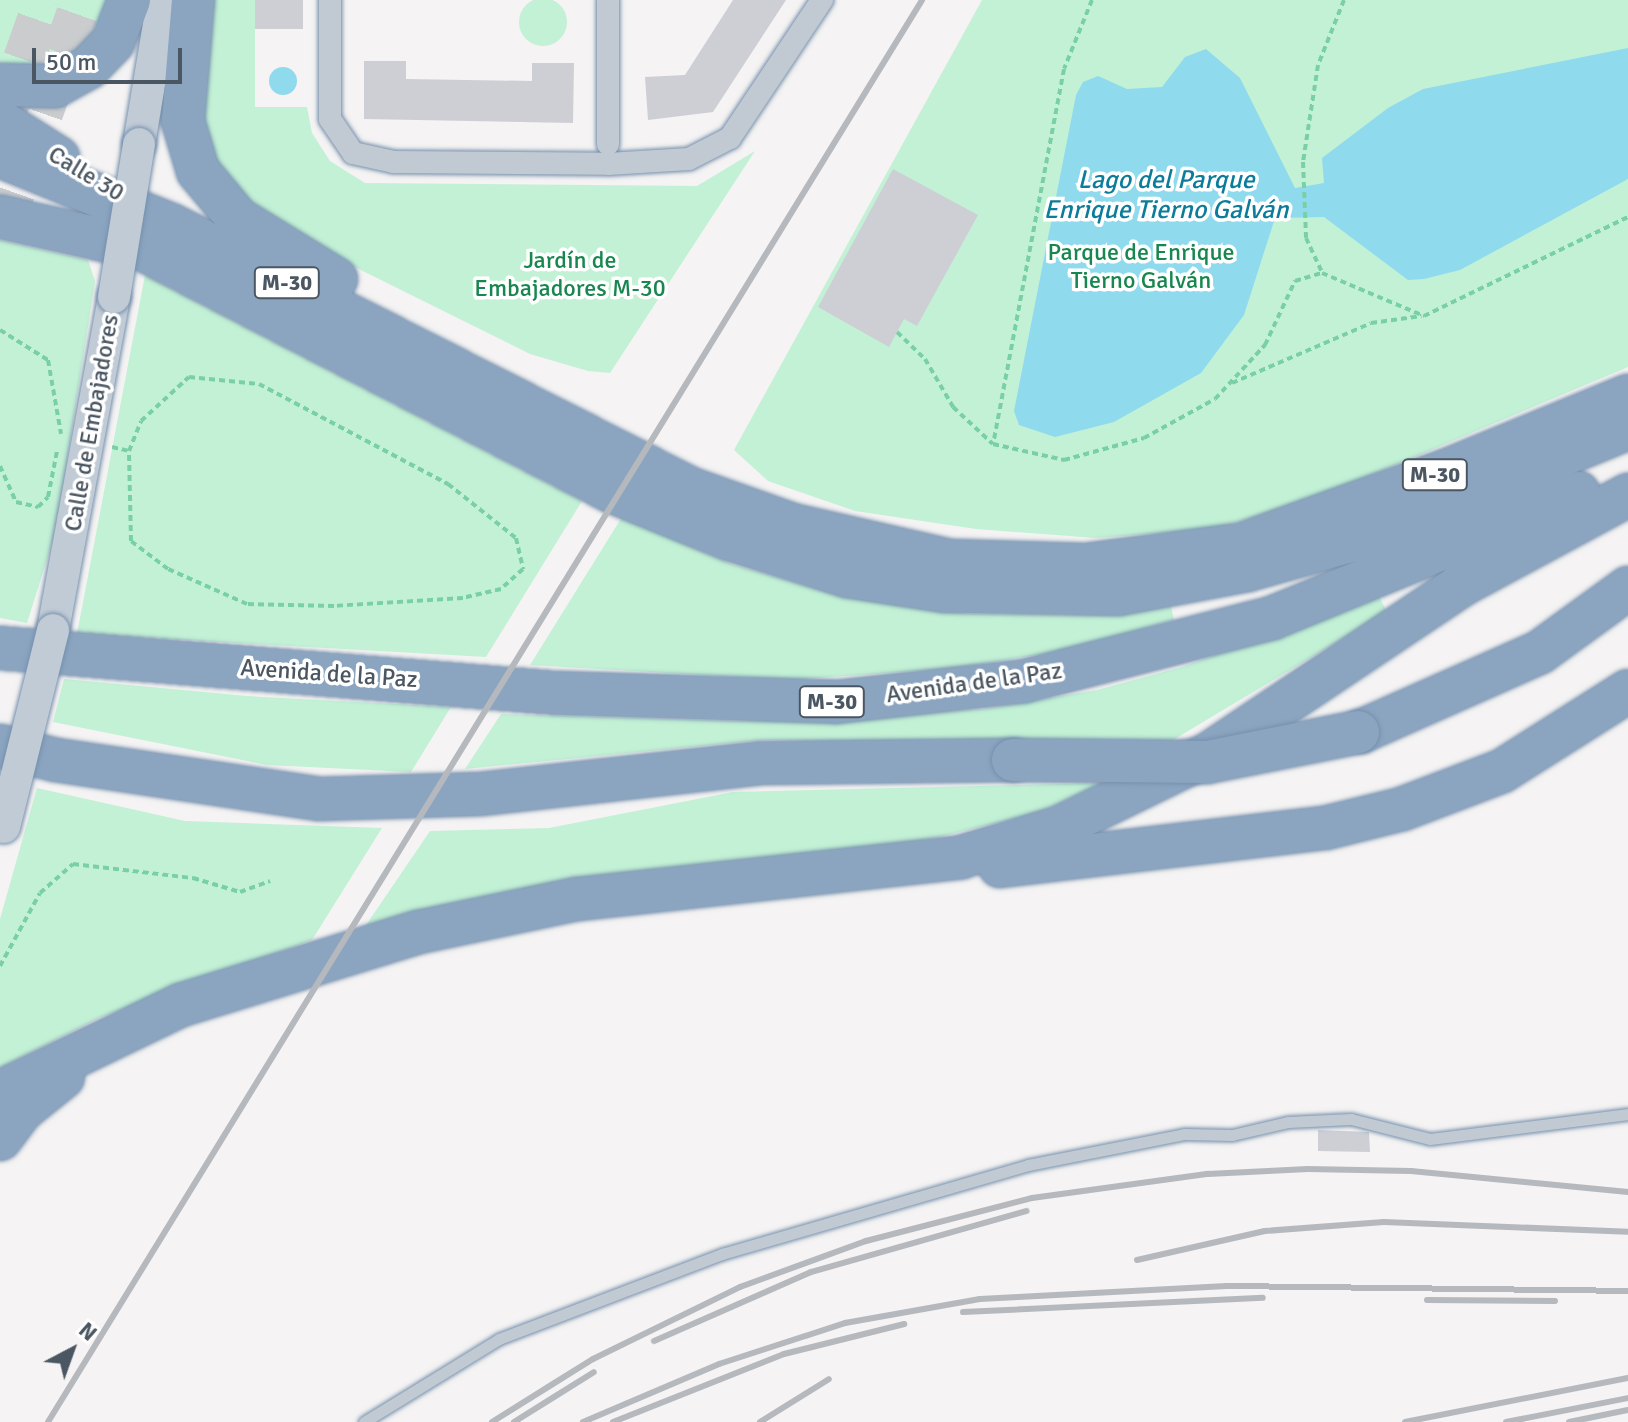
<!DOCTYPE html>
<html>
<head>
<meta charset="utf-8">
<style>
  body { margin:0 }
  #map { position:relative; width:1628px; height:1422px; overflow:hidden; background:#f5f3f3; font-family:Signika,sans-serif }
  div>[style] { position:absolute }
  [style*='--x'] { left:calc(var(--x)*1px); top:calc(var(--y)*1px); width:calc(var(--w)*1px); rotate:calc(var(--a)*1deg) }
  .green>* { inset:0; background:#c3f1d5 }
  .round { border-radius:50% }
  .water>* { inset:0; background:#90daee }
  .building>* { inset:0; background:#cdcfd5 }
  .highway-tunnel>* { height:42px; margin-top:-21px; transform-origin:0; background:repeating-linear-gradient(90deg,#caccce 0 42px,transparent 0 63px) }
  .path>* { height:4px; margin-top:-2px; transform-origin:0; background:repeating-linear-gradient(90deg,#7ad0a6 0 6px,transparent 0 10px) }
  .roads { filter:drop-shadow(0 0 2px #7690ad) drop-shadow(0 0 2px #7690ad) }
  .lane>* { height:11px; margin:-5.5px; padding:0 5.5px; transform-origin:5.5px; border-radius:5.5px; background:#c1cad2 }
  .street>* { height:22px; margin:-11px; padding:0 11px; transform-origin:11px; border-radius:11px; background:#c1cad2 }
  .secondary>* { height:32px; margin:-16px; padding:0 16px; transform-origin:16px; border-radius:16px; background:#c1cbd6 }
  .highway>* { height:42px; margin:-21px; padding:0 21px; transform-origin:21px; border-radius:21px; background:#8ba5c1 }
  .rail>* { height:6px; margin:-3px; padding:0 3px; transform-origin:3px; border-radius:3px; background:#b5b8bd }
  .bridges { filter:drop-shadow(0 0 2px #7690ad) drop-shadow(0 0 2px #7690ad) }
  .secondary-bridge>* { height:32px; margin:-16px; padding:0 16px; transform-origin:16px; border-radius:16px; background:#c1cbd6 }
  .highway-bridge>* { height:42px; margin:-21px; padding:0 21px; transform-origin:21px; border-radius:21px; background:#8ba5c1 }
  span { translate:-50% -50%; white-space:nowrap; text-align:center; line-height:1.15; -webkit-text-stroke:7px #fff; paint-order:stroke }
  .shield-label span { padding:2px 6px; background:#fff; border:2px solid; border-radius:6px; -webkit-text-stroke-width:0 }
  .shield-label { font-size:22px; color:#4a5661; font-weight:700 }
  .street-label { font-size:24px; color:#4a5661 }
  .park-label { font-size:24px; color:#17864f }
  .water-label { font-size:26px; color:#0c7c9b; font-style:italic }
  .north { position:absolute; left:32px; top:1310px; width:80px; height:80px; -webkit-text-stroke:6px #fff; paint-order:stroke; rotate:41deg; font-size:22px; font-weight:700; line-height:32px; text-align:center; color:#4a5661 }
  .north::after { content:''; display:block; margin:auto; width:28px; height:36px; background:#4a5661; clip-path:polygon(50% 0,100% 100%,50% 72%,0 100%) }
  .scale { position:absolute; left:32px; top:48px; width:150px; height:36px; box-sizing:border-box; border:4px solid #4a5661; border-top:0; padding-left:10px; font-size:24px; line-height:28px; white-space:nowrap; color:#4a5661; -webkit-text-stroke:6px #fff; paint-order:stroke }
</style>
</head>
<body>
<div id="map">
  <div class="green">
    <i class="round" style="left:519px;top:-2px;width:48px;height:48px"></i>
    <i style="clip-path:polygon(0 0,112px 0,109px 14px,75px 57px,47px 69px,0 65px)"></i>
    <i style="clip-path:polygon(207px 0,255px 0,255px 107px,307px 107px,312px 133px,330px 161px,365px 183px,697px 186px,755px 151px,610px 373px,588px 371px,530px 354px,258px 219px,208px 167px,199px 52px)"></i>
    <i style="clip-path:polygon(982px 0,1628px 0,1628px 367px,1315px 499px,1214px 529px,1096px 538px,976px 529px,855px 511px,768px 481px,734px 450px)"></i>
    <i style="clip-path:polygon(0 240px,88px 260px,95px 281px,56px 531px,27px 623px,0 618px)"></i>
    <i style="clip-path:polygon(145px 275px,582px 501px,486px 657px,77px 634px)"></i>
    <i style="clip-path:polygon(622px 517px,734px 565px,836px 594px,968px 614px,1110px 615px,1171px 606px,1174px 620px,1068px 650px,956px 668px,789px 680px,530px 665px)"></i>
    <i style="clip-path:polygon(1379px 596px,1387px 612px,1163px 746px,762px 740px,465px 769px,501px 714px,735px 721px,983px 709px,1097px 690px,1182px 667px)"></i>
    <i style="clip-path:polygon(64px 679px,247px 696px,451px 707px,411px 772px,267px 765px,53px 722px)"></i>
    <i style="clip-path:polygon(1101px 783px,1041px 812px,939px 837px,817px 859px,664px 868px,534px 889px,362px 931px,430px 831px,549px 828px,733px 792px)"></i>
    <i style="clip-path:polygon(37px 788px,185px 821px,382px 828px,312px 940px,99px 1018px,0 1068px,0 919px)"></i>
  </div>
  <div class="water">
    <i style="clip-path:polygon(1628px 48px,1628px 179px,1460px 270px,1424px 279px,1408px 280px,1324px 217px,1275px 218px,1244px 315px,1201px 373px,1114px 422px,1055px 437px,1019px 425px,1014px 411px,1076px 95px,1083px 82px,1098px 76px,1127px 89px,1162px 87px,1185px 57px,1206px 49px,1240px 78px,1295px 188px,1324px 183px,1322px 158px,1388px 108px,1423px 89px)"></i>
    <i class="round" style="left:269px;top:67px;width:28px;height:28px"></i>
  </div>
  <div class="building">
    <i style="clip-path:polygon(255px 0,303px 0,303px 29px,255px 29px)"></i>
    <i style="clip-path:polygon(733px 0,786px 0,713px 112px,648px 120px,645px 77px,685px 75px)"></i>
    <i style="clip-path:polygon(364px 61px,406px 61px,406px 79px,532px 81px,532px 63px,574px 63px,573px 123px,364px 119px)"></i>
    <i style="clip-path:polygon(893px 169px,978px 215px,917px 326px,904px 319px,889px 347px,818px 307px)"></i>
    <i style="clip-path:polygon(1318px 1130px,1369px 1132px,1370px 1152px,1318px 1151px)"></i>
  </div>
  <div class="highway-tunnel">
    <i style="--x:3;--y:119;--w:126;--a:-70.6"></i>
    <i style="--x:0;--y:232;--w:246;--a:-70.5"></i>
  </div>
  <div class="path">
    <i style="--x:1092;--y:0;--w:74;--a:112.1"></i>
    <i style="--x:1064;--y:69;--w:382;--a:100.7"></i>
    <i style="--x:993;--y:444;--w:73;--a:12.7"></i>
    <i style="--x:1064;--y:460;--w:83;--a:-15.4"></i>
    <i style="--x:1144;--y:438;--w:81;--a:-28.8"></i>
    <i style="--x:1215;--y:399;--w:74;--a:-47.2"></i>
    <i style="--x:1265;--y:345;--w:71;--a:-64.9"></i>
    <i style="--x:1295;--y:281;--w:28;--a:-17"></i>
    <i style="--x:1344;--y:0;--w:70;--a:111.8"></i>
    <i style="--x:1318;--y:65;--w:98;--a:98.8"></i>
    <i style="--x:1303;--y:162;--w:76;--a:87.7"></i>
    <i style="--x:1306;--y:238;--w:38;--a:65"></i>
    <i style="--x:1322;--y:273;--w:111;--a:22.9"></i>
    <i style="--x:1424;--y:316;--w:227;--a:-25.9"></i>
    <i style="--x:0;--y:330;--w:57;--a:32"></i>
    <i style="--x:48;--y:360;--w:75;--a:80"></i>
    <i style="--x:897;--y:332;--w:39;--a:44"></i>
    <i style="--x:925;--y:359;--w:56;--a:59.7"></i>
    <i style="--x:953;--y:407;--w:54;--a:42.8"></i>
    <i style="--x:189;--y:377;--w:70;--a:5.7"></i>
    <i style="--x:259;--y:384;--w:214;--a:27.9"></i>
    <i style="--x:448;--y:484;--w:87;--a:38.5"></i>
    <i style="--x:516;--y:538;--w:32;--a:77"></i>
    <i style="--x:523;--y:569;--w:30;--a:138"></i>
    <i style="--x:501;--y:589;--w:39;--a:167"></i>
    <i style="--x:463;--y:598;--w:129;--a:176.5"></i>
    <i style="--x:334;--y:606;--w:87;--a:-178.7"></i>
    <i style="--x:247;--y:604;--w:86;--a:-156.1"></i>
    <i style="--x:168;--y:569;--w:46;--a:-142.9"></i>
    <i style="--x:131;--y:541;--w:90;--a:-91.3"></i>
    <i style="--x:129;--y:451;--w:32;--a:-68"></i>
    <i style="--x:141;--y:421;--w:65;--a:-42.5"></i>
    <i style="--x:1232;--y:383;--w:151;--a:-23.3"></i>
    <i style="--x:1371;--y:323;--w:51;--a:-7.8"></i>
    <i style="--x:112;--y:447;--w:17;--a:13"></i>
    <i style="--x:0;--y:466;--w:39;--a:66"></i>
    <i style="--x:16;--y:502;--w:23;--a:13"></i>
    <i style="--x:38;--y:507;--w:14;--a:-45"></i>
    <i style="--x:48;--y:497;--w:47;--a:-78.9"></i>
    <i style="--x:0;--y:966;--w:83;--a:-61.3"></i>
    <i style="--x:40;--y:893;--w:44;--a:-41.3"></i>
    <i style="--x:73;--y:864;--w:121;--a:6.7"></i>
    <i style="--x:193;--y:878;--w:49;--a:16.6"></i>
    <i style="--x:240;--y:892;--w:32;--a:-20"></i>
  </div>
  <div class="roads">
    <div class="lane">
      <i style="--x:364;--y:1422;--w:158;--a:-31.6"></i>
      <i style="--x:499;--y:1339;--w:239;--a:-20.9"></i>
      <i style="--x:722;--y:1254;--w:319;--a:-16.2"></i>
      <i style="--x:1028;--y:1165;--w:159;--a:-11.2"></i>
      <i style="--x:1184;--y:1134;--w:48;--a:1.2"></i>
      <i style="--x:1232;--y:1135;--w:57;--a:-13.1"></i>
      <i style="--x:1288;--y:1122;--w:63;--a:-2.7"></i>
      <i style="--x:1351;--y:1119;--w:81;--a:14.2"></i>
      <i style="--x:1430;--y:1139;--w:200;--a:-7.2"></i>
    </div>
    <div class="street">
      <i style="--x:330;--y:0;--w:119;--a:90"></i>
      <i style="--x:330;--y:119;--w:41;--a:55.9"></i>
      <i style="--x:353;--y:153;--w:42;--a:12.4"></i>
      <i style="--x:394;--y:162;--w:214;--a:0.5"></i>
      <i style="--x:608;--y:164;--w:81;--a:-3.5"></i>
      <i style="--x:689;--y:159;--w:46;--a:-27.1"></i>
      <i style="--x:730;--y:138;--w:166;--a:-56.3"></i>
      <i style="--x:608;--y:0;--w:144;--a:90"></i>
    </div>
    <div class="secondary">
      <i style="--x:139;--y:144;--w:146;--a:-80.5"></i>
      <i style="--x:53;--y:630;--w:339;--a:-79.6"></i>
    </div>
    <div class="highway">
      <i style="--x:193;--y:0;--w:121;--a:94.7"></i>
      <i style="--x:183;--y:121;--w:52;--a:73.3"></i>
      <i style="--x:198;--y:171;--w:62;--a:50.2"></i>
      <i style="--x:238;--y:219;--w:115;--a:31.5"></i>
      <i style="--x:0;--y:85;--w:55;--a:1"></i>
      <i style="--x:55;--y:86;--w:39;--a:-29"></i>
      <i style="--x:89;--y:67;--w:35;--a:-46"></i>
      <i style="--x:113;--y:42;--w:45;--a:-69.1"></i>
      <i style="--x:0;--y:121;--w:69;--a:32.5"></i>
      <i style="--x:0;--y:156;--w:187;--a:22"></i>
      <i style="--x:173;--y:226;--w:581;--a:26.92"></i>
      <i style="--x:691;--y:489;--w:107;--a:19.6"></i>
      <i style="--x:792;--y:525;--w:163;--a:12.8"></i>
      <i style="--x:951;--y:561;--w:134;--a:1.7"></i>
      <i style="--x:1085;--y:565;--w:156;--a:-7.4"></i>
      <i style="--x:1240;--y:545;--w:219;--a:-19.8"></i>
      <i style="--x:1446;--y:471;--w:197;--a:-22.4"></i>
      <i style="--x:0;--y:217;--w:143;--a:12.5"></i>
      <i style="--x:140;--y:248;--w:530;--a:27.29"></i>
      <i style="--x:611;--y:491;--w:127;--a:22.1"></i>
      <i style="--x:729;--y:539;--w:124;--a:17.4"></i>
      <i style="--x:847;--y:576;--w:99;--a:8.7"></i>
      <i style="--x:945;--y:591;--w:173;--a:1"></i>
      <i style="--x:1118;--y:594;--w:131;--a:-10.5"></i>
      <i style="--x:1247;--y:570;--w:111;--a:-15.7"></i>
      <i style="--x:1354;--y:540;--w:296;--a:-22.2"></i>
      <i style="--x:0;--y:648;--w:558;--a:4.63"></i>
      <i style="--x:556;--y:693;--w:280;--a:1.8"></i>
      <i style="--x:836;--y:702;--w:190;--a:-6.3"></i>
      <i style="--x:1025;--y:681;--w:255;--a:-14.3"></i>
      <i style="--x:1272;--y:618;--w:331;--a:-22.2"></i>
      <i style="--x:1362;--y:731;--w:195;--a:-23.9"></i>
      <i style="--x:1540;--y:652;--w:109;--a:-36"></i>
      <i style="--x:0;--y:746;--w:58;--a:14"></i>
      <i style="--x:56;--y:760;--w:266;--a:8.4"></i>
      <i style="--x:319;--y:799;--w:161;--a:-1.8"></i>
      <i style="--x:480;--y:794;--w:282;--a:-6.3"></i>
      <i style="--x:760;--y:763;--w:253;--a:-0.7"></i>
      <i style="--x:1000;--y:866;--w:327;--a:-6.7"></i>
      <i style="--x:1325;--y:828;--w:79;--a:-13.9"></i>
      <i style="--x:1402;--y:809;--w:107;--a:-20.8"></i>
      <i style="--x:1502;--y:771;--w:149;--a:-32.4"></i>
      <i style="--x:0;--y:1092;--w:201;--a:-25.7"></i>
      <i style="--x:181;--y:1005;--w:249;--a:-17.1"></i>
      <i style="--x:419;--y:932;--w:161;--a:-11.8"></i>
      <i style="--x:577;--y:899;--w:386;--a:-6.2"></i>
      <i style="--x:961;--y:857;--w:101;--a:-16.6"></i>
      <i style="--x:1058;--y:828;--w:168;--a:-26.1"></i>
      <i style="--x:1209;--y:754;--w:303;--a:-33.8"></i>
      <i style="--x:1461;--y:585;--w:190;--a:-28.3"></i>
      <i style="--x:0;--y:1139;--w:38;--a:-53"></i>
      <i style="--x:23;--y:1109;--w:51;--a:-38.7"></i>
    </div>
  </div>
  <div class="rail">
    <i style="--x:1137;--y:1260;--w:131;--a:-12.8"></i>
    <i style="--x:1265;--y:1231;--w:119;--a:-4.3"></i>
    <i style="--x:1384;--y:1222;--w:244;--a:2.3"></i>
    <i style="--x:1427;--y:1300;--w:128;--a:0.4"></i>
    <i style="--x:963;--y:1312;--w:300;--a:-2.7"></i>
    <i style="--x:654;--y:1341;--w:171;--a:-23.7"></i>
    <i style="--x:811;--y:1272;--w:224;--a:-15.8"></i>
    <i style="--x:48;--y:1422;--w:1669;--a:-58.42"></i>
    <i style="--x:492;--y:1422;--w:119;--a:-32"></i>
    <i style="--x:593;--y:1359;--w:164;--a:-26.1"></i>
    <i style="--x:740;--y:1287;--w:134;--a:-20.1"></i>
    <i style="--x:866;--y:1241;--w:171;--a:-14.5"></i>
    <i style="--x:1032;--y:1198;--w:178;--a:-7.8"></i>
    <i style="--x:1208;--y:1174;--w:100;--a:-2.9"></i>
    <i style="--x:1308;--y:1169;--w:103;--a:1.1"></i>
    <i style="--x:1411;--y:1171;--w:218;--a:5.5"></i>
    <i style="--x:514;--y:1422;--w:94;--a:-32"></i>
    <i style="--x:583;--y:1422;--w:148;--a:-23.1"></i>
    <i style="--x:719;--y:1364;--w:133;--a:-18"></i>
    <i style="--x:845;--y:1323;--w:137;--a:-10.1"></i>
    <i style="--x:980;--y:1299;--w:247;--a:-3"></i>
    <i style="--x:1227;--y:1286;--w:401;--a:0.7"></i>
    <i style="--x:613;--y:1422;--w:184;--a:-21.7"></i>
    <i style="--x:784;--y:1354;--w:124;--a:-14"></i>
    <i style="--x:760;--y:1422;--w:81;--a:-31.9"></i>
    <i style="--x:1405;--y:1422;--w:227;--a:-11.2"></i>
    <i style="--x:1506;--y:1422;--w:124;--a:-11.1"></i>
    <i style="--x:1569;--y:1422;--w:60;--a:-11.5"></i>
  </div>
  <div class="bridges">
    <div class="secondary-bridge">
      <i style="--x:114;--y:297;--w:155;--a:-80.7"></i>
      <i style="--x:4;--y:827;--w:203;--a:-76"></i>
    </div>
    <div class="highway-bridge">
      <i style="--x:1013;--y:760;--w:194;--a:0.6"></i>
      <i style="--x:1207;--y:762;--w:154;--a:-11.2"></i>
    </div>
  </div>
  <div class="shield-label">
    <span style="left:287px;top:283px">M-30</span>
    <span style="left:1435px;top:475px">M-30</span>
    <span style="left:832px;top:702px">M-30</span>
  </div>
  <div class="street-label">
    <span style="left:86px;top:174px;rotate:31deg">Calle 30</span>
    <span style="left:92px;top:423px;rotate:-80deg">Calle de Embajadores</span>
    <span style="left:329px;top:674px;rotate:4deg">Avenida de la Paz</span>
    <span style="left:974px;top:683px;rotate:-8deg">Avenida de la Paz</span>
  </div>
  <div class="park-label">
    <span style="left:1141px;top:267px">Parque de Enrique<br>Tierno Galván</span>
    <span style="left:570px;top:275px">Jardín de<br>Embajadores M-30</span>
  </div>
  <div class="water-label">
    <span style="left:1166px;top:196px">Lago del Parque<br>Enrique Tierno Galván</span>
  </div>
  <div class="north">N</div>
  <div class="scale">50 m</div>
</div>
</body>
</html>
